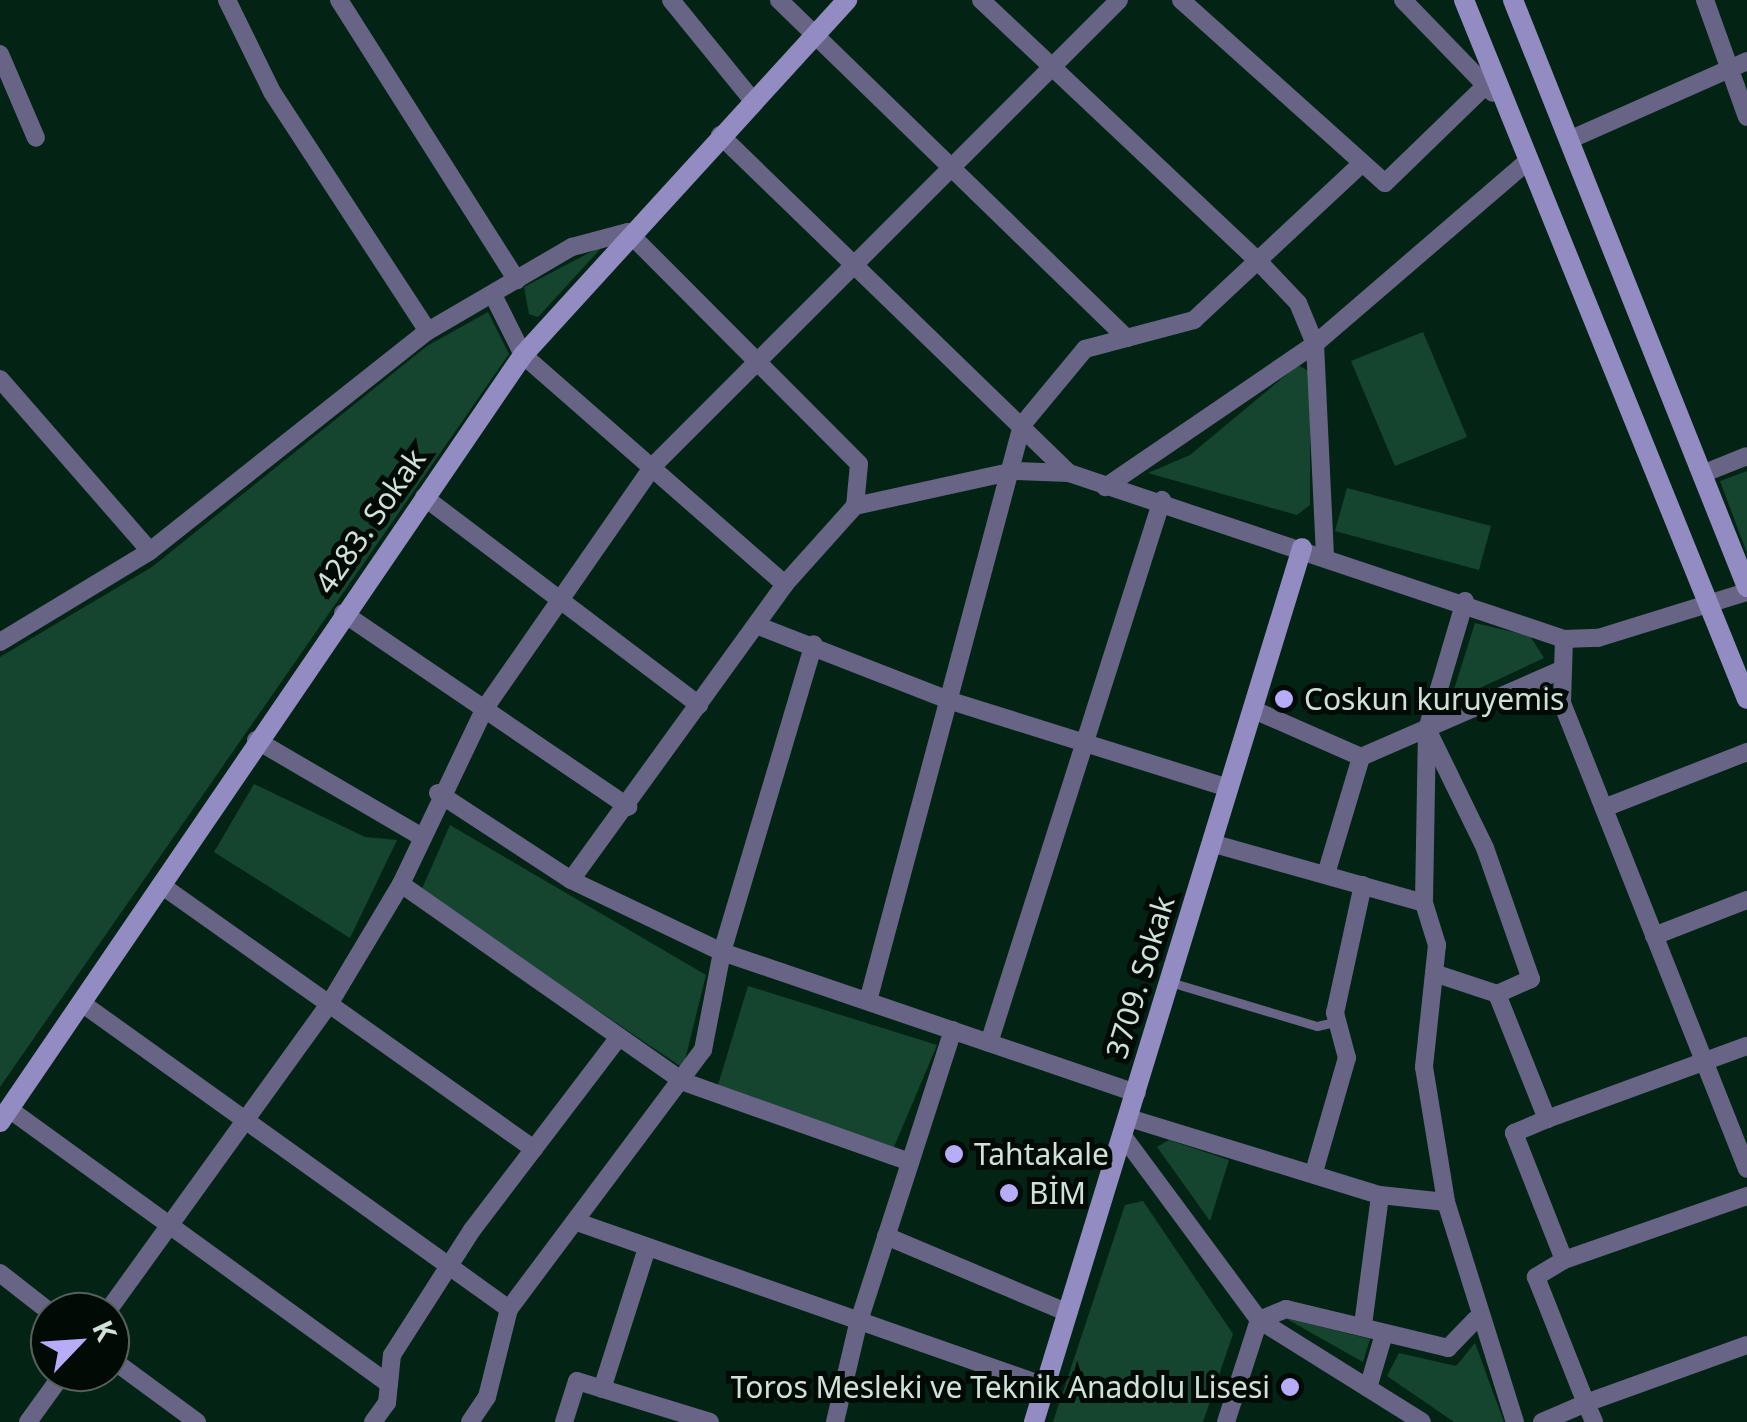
<!DOCTYPE html>
<html>
<head>
<meta charset="utf-8">
<style>
  body { margin:0 }
  #map { position:relative; width:1747px; height:1422px; overflow:hidden; background:#032415; font-family:"Noto Sans",sans-serif }
  div>[style] { position:absolute }
  [style*='--x'] { left:calc(var(--x)*1px); top:calc(var(--y)*1px); width:calc(var(--w)*1px); rotate:calc(var(--a)*1deg) }
  .green>* { inset:0; background:#15452e }
  .lane>* { height:9px; margin:-4.5px; padding:0 4.5px; transform-origin:4.5px; border-radius:4.5px; background:#686486 }
  .street>* { height:18px; margin:-9px; padding:0 9px; transform-origin:9px; border-radius:9px; background:#686486 }
  .secondary>* { height:20px; margin:-10px; padding:0 10px; transform-origin:10px; border-radius:10px; background:#938cc2 }
  .dots>* { width:28px; height:28px; translate:-50% -50%; box-sizing:border-box; border:5px solid #010a05; border-radius:50% }
  span { translate:-50% -50%; white-space:nowrap; text-align:center; line-height:1.15; -webkit-text-stroke:10px #010a05; paint-order:stroke }
  .street-label { font-size:30px; color:#d0e2d7 }
  .poi-label { font-size:30px; color:#d0e2d7 }
  .left { translate:0 -50%; text-align:left }
  .right { translate:-100% -50%; text-align:right }
  .north { position:absolute; left:30px; top:1292px; width:100px; height:100px; box-sizing:border-box; background:#010a05; border:2px solid #546059; border-radius:50%; rotate:65deg; font-size:28px; font-weight:700; line-height:40px; text-align:center; color:#d0e2d7 }
  .north::after { content:''; display:block; margin:auto; width:35px; height:45px; background:#b6acf8; clip-path:polygon(50% 0,100% 100%,50% 72%,0 100%) }
</style>
</head>
<body>
<div id="map">
  <div class="green">
    <i style="clip-path:polygon(604px 245px,538px 317px,529px 314px,524px 287px)"></i>
    <i style="clip-path:polygon(488px 312px,509px 354px,0 1087px,0 657px,152px 567px,427px 346px)"></i>
    <i style="clip-path:polygon(1423px 332px,1467px 437px,1395px 466px,1351px 361px)"></i>
    <i style="clip-path:polygon(1298px 365px,1310px 372px,1310px 505px,1297px 515px,1148px 473px,1190px 455px)"></i>
    <i style="clip-path:polygon(1747px 471px,1747px 553px,1720px 481px)"></i>
    <i style="clip-path:polygon(1347px 488px,1491px 526px,1479px 570px,1335px 531px)"></i>
    <i style="clip-path:polygon(1475px 623px,1530px 636px,1544px 658px,1450px 702px)"></i>
    <i style="clip-path:polygon(254px 784px,365px 837px,397px 840px,350px 938px,214px 852px)"></i>
    <i style="clip-path:polygon(450px 825px,706px 975px,683px 1068px,421px 891px)"></i>
    <i style="clip-path:polygon(748px 986px,937px 1045px,894px 1147px,718px 1085px)"></i>
    <i style="clip-path:polygon(1169px 1140px,1229px 1160px,1210px 1221px,1157px 1147px)"></i>
    <i style="clip-path:polygon(1143px 1201px,1233px 1334px,1203px 1422px,1053px 1422px,1125px 1205px)"></i>
    <i style="clip-path:polygon(1285px 1318px,1370px 1339px,1363px 1362px)"></i>
    <i style="clip-path:polygon(1475px 1343px,1504px 1422px,1454px 1422px,1387px 1376px,1399px 1353px,1456px 1366px)"></i>
  </div>
  <div class="lane">
    <i style="--x:1170;--y:982;--w:153;--a:16.7"></i>
    <i style="--x:1317;--y:1026;--w:23;--a:-13"></i>
  </div>
  <div class="street">
    <i style="--x:227;--y:0;--w:102;--a:63.9"></i>
    <i style="--x:272;--y:92;--w:285;--a:56.9"></i>
    <i style="--x:339;--y:0;--w:332;--a:57.6"></i>
    <i style="--x:671;--y:0;--w:130;--a:50.9"></i>
    <i style="--x:779;--y:0;--w:485;--a:44.2"></i>
    <i style="--x:981;--y:0;--w:383;--a:43.3"></i>
    <i style="--x:1260;--y:263;--w:55;--a:46.5"></i>
    <i style="--x:1298;--y:303;--w:44;--a:67.5"></i>
    <i style="--x:1315;--y:344;--w:254;--a:145.7"></i>
    <i style="--x:1181;--y:0;--w:274;--a:41.9"></i>
    <i style="--x:1385;--y:183;--w:141;--a:-44.1"></i>
    <i style="--x:1403;--y:0;--w:129;--a:45.9"></i>
    <i style="--x:1705;--y:0;--w:124;--a:70.3"></i>
    <i style="--x:0;--y:54;--w:91;--a:66.8"></i>
    <i style="--x:720;--y:135;--w:486;--a:44.1"></i>
    <i style="--x:1569;--y:140;--w:195;--a:-23.9"></i>
    <i style="--x:493;--y:295;--w:67;--a:63.4"></i>
    <i style="--x:523;--y:355;--w:348;--a:41.2"></i>
    <i style="--x:0;--y:379;--w:228;--a:48.9"></i>
    <i style="--x:1702;--y:474;--w:48;--a:-21.8"></i>
    <i style="--x:424;--y:497;--w:345;--a:37.1"></i>
    <i style="--x:1325;--y:556;--w:212;--a:-92.7"></i>
    <i style="--x:1315;--y:344;--w:282;--a:-40.7"></i>
    <i style="--x:1465;--y:601;--w:134;--a:106.5"></i>
    <i style="--x:1427;--y:729;--w:174;--a:91"></i>
    <i style="--x:1424;--y:903;--w:44;--a:72.8"></i>
    <i style="--x:1437;--y:945;--w:123;--a:96.1"></i>
    <i style="--x:1424;--y:1067;--w:137;--a:80.7"></i>
    <i style="--x:1446;--y:1202;--w:231;--a:72.6"></i>
    <i style="--x:343;--y:613;--w:345;--a:34.2"></i>
    <i style="--x:756;--y:625;--w:209;--a:21.3"></i>
    <i style="--x:951;--y:701;--w:287;--a:17.4"></i>
    <i style="--x:1564;--y:639;--w:64;--a:91.8"></i>
    <i style="--x:1562;--y:703;--w:501;--a:68.35"></i>
    <i style="--x:0;--y:642;--w:175;--a:-31.2"></i>
    <i style="--x:150;--y:551;--w:355;--a:-38.4"></i>
    <i style="--x:428;--y:331;--w:167;--a:-30.3"></i>
    <i style="--x:572;--y:247;--w:58;--a:-15"></i>
    <i style="--x:628;--y:232;--w:327;--a:45.1"></i>
    <i style="--x:859;--y:464;--w:42;--a:95.4"></i>
    <i style="--x:1254;--y:710;--w:117;--a:23.7"></i>
    <i style="--x:1361;--y:757;--w:216;--a:-23.5"></i>
    <i style="--x:1427;--y:729;--w:132;--a:64"></i>
    <i style="--x:1485;--y:848;--w:139;--a:70.7"></i>
    <i style="--x:1531;--y:979;--w:37;--a:156"></i>
    <i style="--x:1497;--y:994;--w:135;--a:68.2"></i>
    <i style="--x:1547;--y:1119;--w:36;--a:157"></i>
    <i style="--x:1514;--y:1133;--w:136;--a:68.5"></i>
    <i style="--x:1564;--y:1260;--w:33;--a:149"></i>
    <i style="--x:1536;--y:1277;--w:136;--a:68.4"></i>
    <i style="--x:1586;--y:1403;--w:171;--a:-19.8"></i>
    <i style="--x:256;--y:740;--w:190;--a:30.3"></i>
    <i style="--x:438;--y:793;--w:159;--a:33.2"></i>
    <i style="--x:571;--y:880;--w:167;--a:25.5"></i>
    <i style="--x:722;--y:952;--w:438;--a:18.8"></i>
    <i style="--x:1604;--y:808;--w:154;--a:-21.4"></i>
    <i style="--x:1211;--y:843;--w:221;--a:15.7"></i>
    <i style="--x:1326;--y:874;--w:122;--a:-73.3"></i>
    <i style="--x:571;--y:880;--w:365;--a:-54.1"></i>
    <i style="--x:785;--y:584;--w:105;--a:-48.1"></i>
    <i style="--x:855;--y:506;--w:163;--a:-12.4"></i>
    <i style="--x:1014;--y:471;--w:55;--a:2.1"></i>
    <i style="--x:1069;--y:473;--w:522;--a:18.54"></i>
    <i style="--x:1564;--y:639;--w:34;--a:-2"></i>
    <i style="--x:1598;--y:638;--w:156;--a:-17.2"></i>
    <i style="--x:401;--y:884;--w:345;--a:35"></i>
    <i style="--x:684;--y:1082;--w:240;--a:19.5"></i>
    <i style="--x:161;--y:885;--w:457;--a:35.3"></i>
    <i style="--x:1654;--y:936;--w:100;--a:-21.2"></i>
    <i style="--x:1434;--y:973;--w:66;--a:18.4"></i>
    <i style="--x:868;--y:1001;--w:596;--a:-75.03"></i>
    <i style="--x:1022;--y:425;--w:99;--a:-50.3"></i>
    <i style="--x:1085;--y:349;--w:113;--a:-14.9"></i>
    <i style="--x:1194;--y:320;--w:227;--a:-43"></i>
    <i style="--x:83;--y:1004;--w:524;--a:35.6"></i>
    <i style="--x:989;--y:1043;--w:570;--a:-72.33"></i>
    <i style="--x:9;--y:1109;--w:469;--a:35.9"></i>
    <i style="--x:1129;--y:1118;--w:263;--a:17.1"></i>
    <i style="--x:1380;--y:1195;--w:66;--a:6.1"></i>
    <i style="--x:1547;--y:1119;--w:213;--a:-20.1"></i>
    <i style="--x:1123;--y:1136;--w:229;--a:53.5"></i>
    <i style="--x:1259;--y:1320;--w:192;--a:32"></i>
    <i style="--x:1314;--y:1172;--w:119;--a:-73.9"></i>
    <i style="--x:1347;--y:1058;--w:47;--a:-104.9"></i>
    <i style="--x:1335;--y:1013;--w:131;--a:-77.7"></i>
    <i style="--x:577;--y:1222;--w:496;--a:19.3"></i>
    <i style="--x:886;--y:1236;--w:198;--a:22.9"></i>
    <i style="--x:1564;--y:1260;--w:194;--a:-19.3"></i>
    <i style="--x:0;--y:1273;--w:63;--a:38"></i>
    <i style="--x:107;--y:1312;--w:383;--a:-54.2"></i>
    <i style="--x:331;--y:1001;--w:136;--a:-59.1"></i>
    <i style="--x:401;--y:884;--w:195;--a:-64.5"></i>
    <i style="--x:485;--y:708;--w:295;--a:-55.2"></i>
    <i style="--x:653;--y:466;--w:659;--a:-45"></i>
    <i style="--x:1363;--y:1325;--w:131;--a:-82.5"></i>
    <i style="--x:110;--y:1358;--w:108;--a:36.3"></i>
    <i style="--x:1368;--y:1388;--w:56;--a:-73.5"></i>
    <i style="--x:602;--y:1389;--w:148;--a:-72.3"></i>
    <i style="--x:28;--y:1422;--w:62;--a:-54.2"></i>
    <i style="--x:373;--y:1422;--w:24;--a:-54"></i>
    <i style="--x:387;--y:1403;--w:48;--a:-84.1"></i>
    <i style="--x:392;--y:1355;--w:148;--a:-57.4"></i>
    <i style="--x:472;--y:1230;--w:239;--a:-52.7"></i>
    <i style="--x:470;--y:1422;--w:30;--a:-56"></i>
    <i style="--x:487;--y:1397;--w:91;--a:-76"></i>
    <i style="--x:509;--y:1309;--w:324;--a:-53.2"></i>
    <i style="--x:703;--y:1050;--w:100;--a:-79"></i>
    <i style="--x:722;--y:952;--w:321;--a:-73.4"></i>
    <i style="--x:564;--y:1422;--w:43;--a:-72.4"></i>
    <i style="--x:577;--y:1381;--w:139;--a:17.1"></i>
    <i style="--x:835;--y:1422;--w:101;--a:-76.8"></i>
    <i style="--x:858;--y:1324;--w:309;--a:-72.1"></i>
    <i style="--x:1226;--y:1422;--w:107;--a:-72.1"></i>
    <i style="--x:1259;--y:1320;--w:29;--a:-22"></i>
    <i style="--x:1286;--y:1309;--w:167;--a:13.5"></i>
    <i style="--x:1448;--y:1348;--w:40;--a:-46"></i>
    <i style="--x:1542;--y:1422;--w:48;--a:-23.4"></i>
    <i style="--x:1586;--y:1403;--w:21;--a:67"></i>
  </div>
  <div class="secondary">
    <i style="--x:1464;--y:0;--w:754;--a:67.96"></i>
    <i style="--x:1513;--y:0;--w:632;--a:68.27"></i>
    <i style="--x:0;--y:1122;--w:928;--a:-55.71"></i>
    <i style="--x:523;--y:355;--w:481;--a:-47.6"></i>
    <i style="--x:1034;--y:1422;--w:914;--a:-72.95"></i>
  </div>
  <div class="dots">
    <i style="left:1284px;top:699px;background:#b6acf8"></i>
    <i style="left:954px;top:1154px;background:#b6acf8"></i>
    <i style="left:1009px;top:1193px;background:#b6acf8"></i>
    <i style="left:1290px;top:1387px;background:#b6acf8"></i>
  </div>
  <div class="street-label">
    <span style="left:370px;top:521px;rotate:-55deg">4283. Sokak</span>
    <span style="left:1140px;top:977px;rotate:-73deg">3709. Sokak</span>
  </div>
  <div class="poi-label">
    <span class="left" style="left:1304px;top:699px">Coskun kuruyemis</span>
    <span class="left" style="left:974px;top:1154px">Tahtakale</span>
    <span class="left" style="left:1029px;top:1193px">BİM</span>
    <span class="right" style="left:1270px;top:1387px">Toros Mesleki ve Teknik Anadolu Lisesi</span>
  </div>
  <div class="north">K</div>
</div>
</body>
</html>
